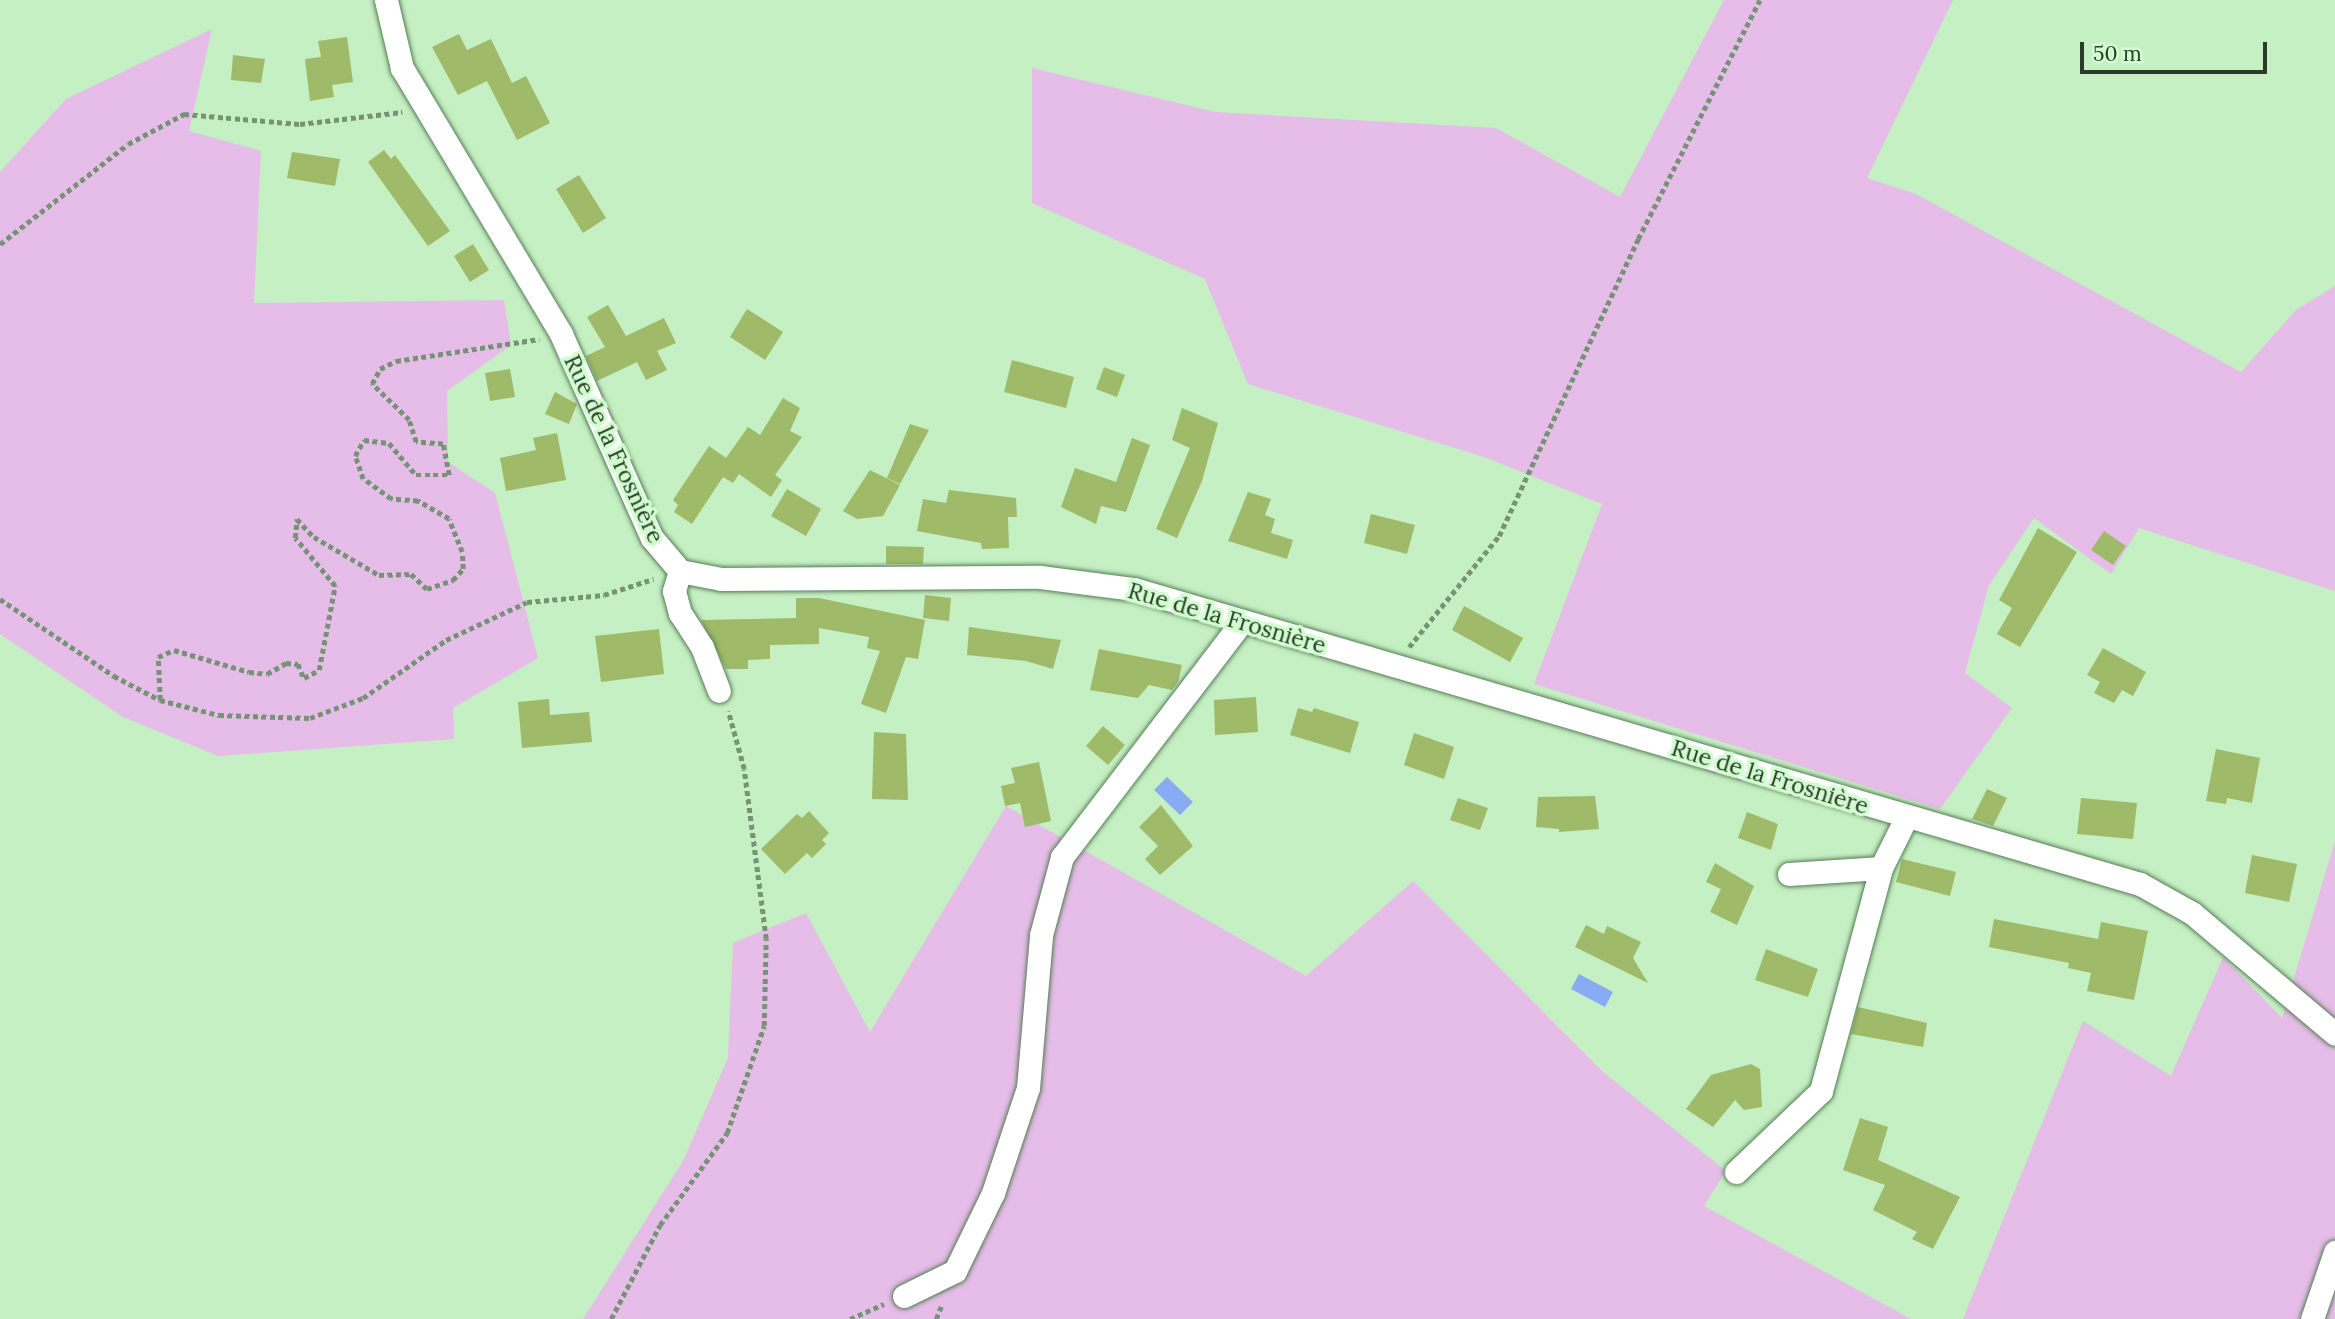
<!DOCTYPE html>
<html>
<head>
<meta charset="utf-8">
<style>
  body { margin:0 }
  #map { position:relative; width:2335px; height:1319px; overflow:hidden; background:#c5f0c3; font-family:Lora,serif }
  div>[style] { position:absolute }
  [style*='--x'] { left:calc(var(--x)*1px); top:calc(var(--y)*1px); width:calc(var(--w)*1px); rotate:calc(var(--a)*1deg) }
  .green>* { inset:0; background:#e6bce9 }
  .water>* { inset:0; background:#88abf3 }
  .building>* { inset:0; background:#9fba68 }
  .path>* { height:4.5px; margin-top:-2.25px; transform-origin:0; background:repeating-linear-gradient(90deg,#769475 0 5px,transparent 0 8.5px) }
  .roads { filter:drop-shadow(0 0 2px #567d56) drop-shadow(0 0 2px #567d56) }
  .street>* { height:23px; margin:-11.5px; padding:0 11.5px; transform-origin:11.5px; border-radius:11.5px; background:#fff }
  span { translate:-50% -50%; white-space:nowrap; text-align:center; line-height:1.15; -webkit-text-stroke:7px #d2fdd0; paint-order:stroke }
  .street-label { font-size:23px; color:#2a3b29 }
  .scale { position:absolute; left:2080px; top:42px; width:187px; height:32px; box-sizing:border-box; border:4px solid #2a3b29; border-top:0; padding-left:9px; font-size:21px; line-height:24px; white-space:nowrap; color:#2a3b29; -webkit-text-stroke:5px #d2fdd0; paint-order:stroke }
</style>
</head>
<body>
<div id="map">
  <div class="green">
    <i style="clip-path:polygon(1724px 0,1953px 0,1867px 178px,1916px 194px,2241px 372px,2296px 310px,2335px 286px,2335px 591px,2139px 528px,2111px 574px,2034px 518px,1989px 585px,1965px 673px,2012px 708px,1940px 809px,1534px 684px,1602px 504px,1484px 457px,1248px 384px,1205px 279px,1032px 203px,1032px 68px,1215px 112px,1496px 128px,1620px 197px)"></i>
    <i style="clip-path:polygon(212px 29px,189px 131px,261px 151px,254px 303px,504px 300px,511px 345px,447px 391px,448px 462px,495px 493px,538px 658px,453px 708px,454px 739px,218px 756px,123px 717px,0 634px,0 172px,66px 99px)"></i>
    <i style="clip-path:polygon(1006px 806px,1306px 976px,1413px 881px,1603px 1072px,1726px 1171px,1704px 1206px,1911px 1319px,583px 1319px,683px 1161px,728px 1058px,733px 943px,806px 913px,870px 1032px)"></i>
    <i style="clip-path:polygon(2335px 841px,2335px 1319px,1963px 1319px,2083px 1021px,2171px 1076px,2223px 957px,2282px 1018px)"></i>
  </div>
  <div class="water">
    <i style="clip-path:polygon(1167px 777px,1193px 802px,1180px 815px,1154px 790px)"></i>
    <i style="clip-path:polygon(1579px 974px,1613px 992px,1605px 1007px,1571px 989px)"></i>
  </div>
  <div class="building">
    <i style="clip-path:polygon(459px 34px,467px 50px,491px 39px,512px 83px,526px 76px,550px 123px,517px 140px,487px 81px,458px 95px,432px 47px)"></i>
    <i style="clip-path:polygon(347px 37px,353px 82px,332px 85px,334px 97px,310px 101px,305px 59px,321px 57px,318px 41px)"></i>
    <i style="clip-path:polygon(233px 55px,265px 59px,261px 83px,231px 80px)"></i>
    <i style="clip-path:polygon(384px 150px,391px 159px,395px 155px,450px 231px,428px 246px,368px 162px)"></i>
    <i style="clip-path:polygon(292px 152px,340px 159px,335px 186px,287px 178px)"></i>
    <i style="clip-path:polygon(579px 175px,606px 218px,583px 233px,556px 189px)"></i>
    <i style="clip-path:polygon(473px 244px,489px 270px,470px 282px,454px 256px)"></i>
    <i style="clip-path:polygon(608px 305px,626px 336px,664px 318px,676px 343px,657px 351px,667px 370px,646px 380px,637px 362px,597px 381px,586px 356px,605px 347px,587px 317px)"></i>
    <i style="clip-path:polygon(747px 309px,783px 332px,765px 360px,730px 337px)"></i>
    <i style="clip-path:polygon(1012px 360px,1074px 377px,1066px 408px,1004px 392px)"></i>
    <i style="clip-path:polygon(1104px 367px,1125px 375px,1117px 397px,1096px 389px)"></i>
    <i style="clip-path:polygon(510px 369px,515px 397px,490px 401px,485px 373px)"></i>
    <i style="clip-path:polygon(555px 392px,577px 404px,569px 424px,545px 414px)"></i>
    <i style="clip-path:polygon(783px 398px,800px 408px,790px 431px,802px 437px,775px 475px,782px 480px,771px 497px,739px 474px,733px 483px,723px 477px,692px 524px,674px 512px,678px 505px,673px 500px,709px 446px,726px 458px,748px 427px,760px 435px)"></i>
    <i style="clip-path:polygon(1182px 408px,1218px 423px,1202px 481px,1177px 538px,1156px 529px,1190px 448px,1172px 440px)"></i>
    <i style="clip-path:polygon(910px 424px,929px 430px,900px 484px,887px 478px)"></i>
    <i style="clip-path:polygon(557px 433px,566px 480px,506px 491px,500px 458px,536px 450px,533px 438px)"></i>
    <i style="clip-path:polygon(1132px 438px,1150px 445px,1126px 512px,1101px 506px,1096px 524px,1061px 507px,1075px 468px,1116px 482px)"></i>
    <i style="clip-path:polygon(870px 470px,900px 485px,883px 516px,857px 519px,843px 511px)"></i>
    <i style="clip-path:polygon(787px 489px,821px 509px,806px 536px,771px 516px)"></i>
    <i style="clip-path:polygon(949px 490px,1016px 498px,1017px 517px,1008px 517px,1009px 548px,982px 549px,981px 543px,917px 531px,923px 499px,946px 503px)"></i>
    <i style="clip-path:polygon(1248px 492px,1271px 499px,1265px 515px,1275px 519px,1271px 533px,1293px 540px,1287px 559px,1228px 541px)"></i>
    <i style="clip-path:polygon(1371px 514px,1415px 525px,1407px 554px,1364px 543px)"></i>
    <i style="clip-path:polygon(2038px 528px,2077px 552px,2020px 647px,1997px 634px,2012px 608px,1999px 600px)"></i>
    <i style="clip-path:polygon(2104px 531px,2126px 546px,2113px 565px,2091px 550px)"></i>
    <i style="clip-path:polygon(886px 546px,924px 547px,923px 564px,886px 564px)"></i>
    <i style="clip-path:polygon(925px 595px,951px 598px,949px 621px,923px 618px)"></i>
    <i style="clip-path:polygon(796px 598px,819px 598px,925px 620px,918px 659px,906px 657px,886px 713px,861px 704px,880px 651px,867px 648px,869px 637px,819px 628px,819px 644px,770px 645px,770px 659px,748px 660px,748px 669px,726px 669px,701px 620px,796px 618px)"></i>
    <i style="clip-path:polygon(1464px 606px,1523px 638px,1510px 662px,1452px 630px)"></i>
    <i style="clip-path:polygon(969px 627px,1061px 640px,1053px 669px,1026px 661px,967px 655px)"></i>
    <i style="clip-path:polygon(659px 629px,664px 674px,601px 682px,595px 636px)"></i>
    <i style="clip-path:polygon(2103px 648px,2146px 672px,2133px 696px,2122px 690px,2114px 703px,2094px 693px,2100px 682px,2087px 675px)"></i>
    <i style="clip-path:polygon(1099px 649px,1182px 665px,1178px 682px,1172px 690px,1149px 685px,1138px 698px,1090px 690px)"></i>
    <i style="clip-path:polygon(1256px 697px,1258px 732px,1215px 735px,1214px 700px)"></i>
    <i style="clip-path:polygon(549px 699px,550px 715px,589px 712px,592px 742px,522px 748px,518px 702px)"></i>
    <i style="clip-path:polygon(1298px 708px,1312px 712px,1314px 708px,1359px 722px,1350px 753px,1290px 735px)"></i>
    <i style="clip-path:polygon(1103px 726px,1125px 745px,1108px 765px,1086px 746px)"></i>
    <i style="clip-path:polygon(874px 732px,906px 734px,908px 800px,872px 799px)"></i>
    <i style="clip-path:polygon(1414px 733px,1454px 747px,1444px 779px,1404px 765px)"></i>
    <i style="clip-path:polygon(2216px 749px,2260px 758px,2252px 803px,2227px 798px,2226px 804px,2206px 801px)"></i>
    <i style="clip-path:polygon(1039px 762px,1051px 821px,1025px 827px,1020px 803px,1005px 806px,1001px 786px,1015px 783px,1011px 768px)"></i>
    <i style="clip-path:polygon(1987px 789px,2007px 798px,1993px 826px,1972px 819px)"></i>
    <i style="clip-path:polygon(1595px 796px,1599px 829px,1559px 832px,1559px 829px,1536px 827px,1538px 797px)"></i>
    <i style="clip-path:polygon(1458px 798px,1488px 808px,1480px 830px,1450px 820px)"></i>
    <i style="clip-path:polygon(2081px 798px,2137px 803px,2133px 839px,2077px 834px)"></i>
    <i style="clip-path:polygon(1161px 805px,1193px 846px,1160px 875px,1145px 859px,1158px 846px,1139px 827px)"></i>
    <i style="clip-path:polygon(809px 811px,829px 833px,822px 840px,826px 844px,812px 858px,807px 853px,785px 874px,761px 849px,797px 814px,802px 818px)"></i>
    <i style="clip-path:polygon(1747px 812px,1778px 824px,1771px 850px,1738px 838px)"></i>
    <i style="clip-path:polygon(2252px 855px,2297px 864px,2289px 902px,2245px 893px)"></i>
    <i style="clip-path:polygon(1902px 859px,1956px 872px,1950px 896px,1896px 882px)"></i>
    <i style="clip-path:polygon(1715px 863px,1754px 886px,1737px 925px,1710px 912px,1721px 889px,1706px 882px)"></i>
    <i style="clip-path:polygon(1994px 919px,2098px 939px,2101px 922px,2148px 931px,2134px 1000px,2087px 991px,2091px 973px,2068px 968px,2069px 963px,1989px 947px)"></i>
    <i style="clip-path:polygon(1586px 925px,1604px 934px,1607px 926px,1641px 942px,1633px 958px,1648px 983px,1575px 947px)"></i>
    <i style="clip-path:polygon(1766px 949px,1818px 969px,1808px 997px,1755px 980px)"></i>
    <i style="clip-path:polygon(1858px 1007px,1927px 1023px,1923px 1047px,1851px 1034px)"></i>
    <i style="clip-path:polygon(1751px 1064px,1760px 1069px,1762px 1107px,1744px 1110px,1735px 1100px,1713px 1127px,1686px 1109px,1711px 1075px)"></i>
    <i style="clip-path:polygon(1860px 1118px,1888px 1127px,1878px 1160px,1960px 1197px,1933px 1249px,1912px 1239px,1917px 1232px,1873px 1210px,1885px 1185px,1843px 1170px)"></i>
  </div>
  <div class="path">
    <i style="--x:0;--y:244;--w:162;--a:-38"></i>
    <i style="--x:128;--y:144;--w:64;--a:-28.2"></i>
    <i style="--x:184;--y:114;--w:116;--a:4.9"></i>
    <i style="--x:300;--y:124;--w:103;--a:-6.7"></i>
    <i style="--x:0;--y:599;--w:138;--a:34"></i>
    <i style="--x:114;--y:676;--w:52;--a:27.6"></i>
    <i style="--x:160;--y:700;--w:61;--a:14.3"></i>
    <i style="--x:219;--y:715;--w:91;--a:1.9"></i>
    <i style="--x:310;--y:718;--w:57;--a:-20.7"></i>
    <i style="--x:363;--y:698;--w:101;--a:-34.9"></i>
    <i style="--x:446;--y:640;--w:89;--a:-25.1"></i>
    <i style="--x:527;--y:602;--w:77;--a:-5.2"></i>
    <i style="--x:604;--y:595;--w:52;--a:-18.1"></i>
    <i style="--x:1409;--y:647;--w:143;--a:-51"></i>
    <i style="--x:1499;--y:536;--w:328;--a:-64.9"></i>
    <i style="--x:1638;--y:239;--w:268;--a:-63"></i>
    <i style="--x:160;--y:700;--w:43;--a:-92.7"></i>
    <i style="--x:158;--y:657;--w:17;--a:-24"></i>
    <i style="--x:174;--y:650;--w:78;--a:16.3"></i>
    <i style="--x:249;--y:672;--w:18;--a:6"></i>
    <i style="--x:267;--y:674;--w:22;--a:-30"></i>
    <i style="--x:286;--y:663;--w:12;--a:5"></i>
    <i style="--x:298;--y:664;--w:15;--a:67"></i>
    <i style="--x:304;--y:678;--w:17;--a:-28"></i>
    <i style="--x:319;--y:670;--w:86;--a:-79.2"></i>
    <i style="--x:335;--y:586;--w:62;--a:-129.8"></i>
    <i style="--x:295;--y:538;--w:19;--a:-84"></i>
    <i style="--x:297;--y:519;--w:25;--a:47"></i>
    <i style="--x:314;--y:537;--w:75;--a:30.3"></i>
    <i style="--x:379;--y:575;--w:32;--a:-2"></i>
    <i style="--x:411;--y:574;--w:22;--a:43"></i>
    <i style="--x:427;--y:589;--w:28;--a:-19"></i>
    <i style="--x:453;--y:580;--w:15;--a:-48"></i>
    <i style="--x:463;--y:569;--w:17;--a:-93"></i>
    <i style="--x:462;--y:552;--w:35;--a:-112"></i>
    <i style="--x:449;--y:519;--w:36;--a:-150"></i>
    <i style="--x:418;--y:501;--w:27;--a:-176"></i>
    <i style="--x:391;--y:499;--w:34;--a:-144"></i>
    <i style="--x:363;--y:479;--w:24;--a:-109"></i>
    <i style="--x:355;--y:456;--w:18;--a:-61"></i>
    <i style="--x:364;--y:440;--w:25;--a:7"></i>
    <i style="--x:389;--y:443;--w:42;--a:49.8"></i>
    <i style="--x:416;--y:475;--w:33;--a:0"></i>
    <i style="--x:449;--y:475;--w:32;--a:-101"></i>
    <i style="--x:443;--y:444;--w:27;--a:-176"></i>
    <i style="--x:416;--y:442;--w:23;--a:-108"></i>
    <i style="--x:409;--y:420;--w:52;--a:-135.8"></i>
    <i style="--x:372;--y:384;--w:17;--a:-62"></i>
    <i style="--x:380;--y:369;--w:18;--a:-27"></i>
    <i style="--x:396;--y:361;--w:145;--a:-8.7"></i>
    <i style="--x:611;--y:1319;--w:106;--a:-62.5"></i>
    <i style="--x:660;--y:1225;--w:114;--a:-53.9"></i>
    <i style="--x:727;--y:1133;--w:113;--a:-70.9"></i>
    <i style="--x:764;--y:1026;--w:87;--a:-88.7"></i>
    <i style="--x:766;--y:939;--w:171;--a:-97.4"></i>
    <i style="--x:744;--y:769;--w:60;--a:-105.4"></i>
    <i style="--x:850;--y:1319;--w:37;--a:-24"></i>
    <i style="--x:936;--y:1319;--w:16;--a:-68"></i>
  </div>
  <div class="roads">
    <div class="street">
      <i style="--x:386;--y:0;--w:70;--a:76.8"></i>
      <i style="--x:402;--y:68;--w:310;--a:59.1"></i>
      <i style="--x:561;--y:334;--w:223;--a:66"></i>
      <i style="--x:652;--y:538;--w:43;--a:49.7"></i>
      <i style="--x:680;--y:571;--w:42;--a:11"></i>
      <i style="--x:721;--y:579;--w:319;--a:-0.4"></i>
      <i style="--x:1040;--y:577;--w:95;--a:7.3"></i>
      <i style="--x:1134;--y:589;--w:1048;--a:16.34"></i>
      <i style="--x:2140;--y:884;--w:60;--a:29.1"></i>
      <i style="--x:2192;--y:913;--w:187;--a:40.2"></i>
      <i style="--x:680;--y:571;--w:21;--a:107"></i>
      <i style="--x:674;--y:591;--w:23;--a:75"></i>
      <i style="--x:680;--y:613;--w:40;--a:57.1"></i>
      <i style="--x:702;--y:647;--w:47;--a:68.9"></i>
      <i style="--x:1789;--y:874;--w:92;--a:-3.7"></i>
      <i style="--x:1736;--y:1172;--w:117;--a:-43.6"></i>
      <i style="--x:1821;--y:1091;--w:231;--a:-74.9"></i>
      <i style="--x:1881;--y:868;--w:56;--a:-63.4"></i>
      <i style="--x:904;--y:1296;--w:57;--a:-26.1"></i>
      <i style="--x:955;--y:1271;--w:87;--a:-64"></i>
      <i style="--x:993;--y:1193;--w:111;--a:-71.6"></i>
      <i style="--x:1028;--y:1088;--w:154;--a:-85.1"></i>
      <i style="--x:1041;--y:935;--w:81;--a:-74.9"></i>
      <i style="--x:1062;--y:857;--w:295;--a:-52.6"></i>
      <i style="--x:2312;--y:1319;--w:71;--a:-71.1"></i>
    </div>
  </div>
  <div class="street-label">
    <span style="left:614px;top:449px;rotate:65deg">Rue de la Frosnière</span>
    <span style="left:1227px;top:618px;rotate:16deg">Rue de la Frosnière</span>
    <span style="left:1770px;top:777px;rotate:17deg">Rue de la Frosnière</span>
  </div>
  <div class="scale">50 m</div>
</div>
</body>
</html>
